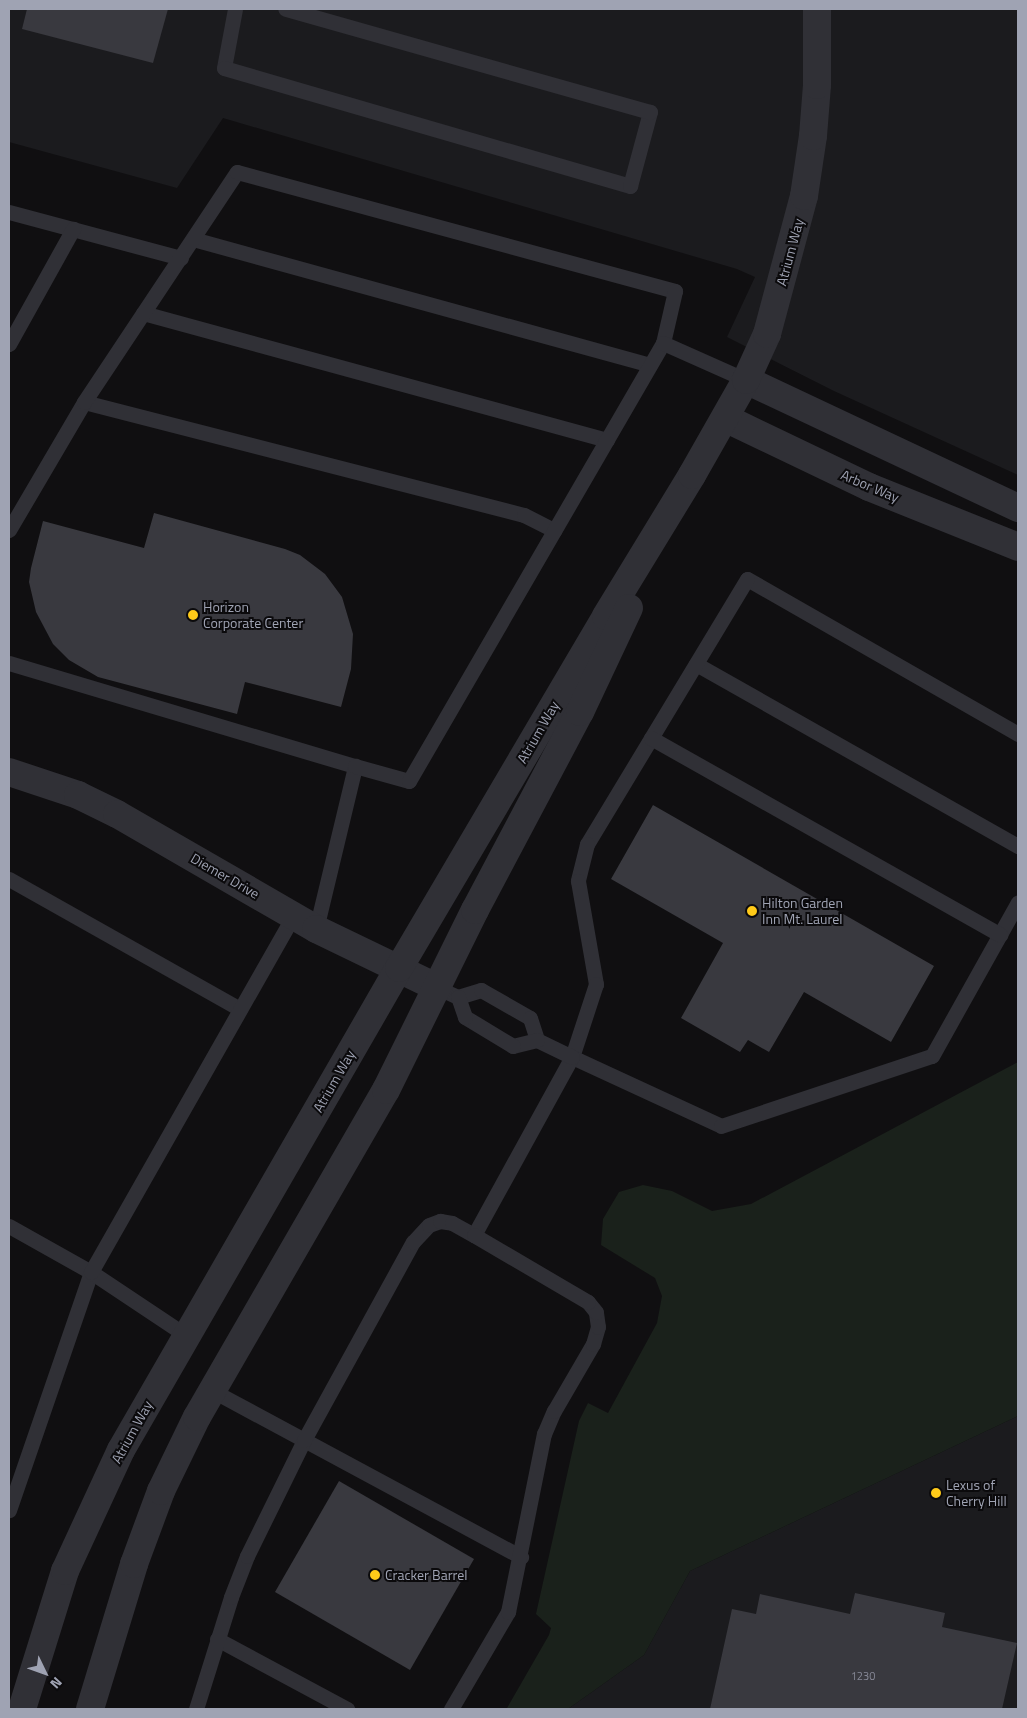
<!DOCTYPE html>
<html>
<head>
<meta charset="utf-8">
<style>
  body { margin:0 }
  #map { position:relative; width:1027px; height:1718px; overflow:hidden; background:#100f11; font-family:"Titillium Web",sans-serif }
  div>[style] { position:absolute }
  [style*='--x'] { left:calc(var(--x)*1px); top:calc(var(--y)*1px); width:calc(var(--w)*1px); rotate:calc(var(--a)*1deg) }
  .built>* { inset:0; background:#1b1b1e }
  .green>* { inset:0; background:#1a211b }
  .building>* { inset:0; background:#39393f }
  .lane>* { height:15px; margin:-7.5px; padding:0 7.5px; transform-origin:7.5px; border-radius:7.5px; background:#303036 }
  .street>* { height:28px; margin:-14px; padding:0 14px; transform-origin:14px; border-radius:14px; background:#303036 }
  .dots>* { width:14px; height:14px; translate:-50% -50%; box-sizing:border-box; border:2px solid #0b0a0c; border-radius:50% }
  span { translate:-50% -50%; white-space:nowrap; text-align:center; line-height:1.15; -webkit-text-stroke:4px #0b0a0c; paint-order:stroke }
  .number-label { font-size:11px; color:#868896 }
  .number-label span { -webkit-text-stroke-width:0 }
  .street-label { font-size:14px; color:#9fa3b3 }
  .poi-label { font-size:14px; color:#9fa3b3 }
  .left { translate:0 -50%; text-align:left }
  .frame { position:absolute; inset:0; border:10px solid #9fa3b3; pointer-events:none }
  .north { position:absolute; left:20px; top:1648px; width:50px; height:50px; -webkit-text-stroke:4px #0b0a0c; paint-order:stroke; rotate:132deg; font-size:14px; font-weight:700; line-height:20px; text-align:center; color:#9fa3b3 }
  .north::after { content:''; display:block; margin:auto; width:18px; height:22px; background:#9fa3b3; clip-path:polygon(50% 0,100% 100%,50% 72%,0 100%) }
</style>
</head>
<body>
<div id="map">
  <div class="built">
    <i style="clip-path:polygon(9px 9px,1018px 9px,1018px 475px,834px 391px,727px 337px,755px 277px,737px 269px,223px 118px,177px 188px,9px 142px)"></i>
    <i style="clip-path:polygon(1018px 1416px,1018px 1709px,568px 1709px,644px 1655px,690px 1571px)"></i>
  </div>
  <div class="green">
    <i style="clip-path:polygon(1018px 1062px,1018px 1416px,690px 1571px,644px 1655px,568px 1709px,507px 1708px,549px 1635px,551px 1628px,536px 1614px,579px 1421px,588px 1403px,608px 1413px,657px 1323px,662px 1296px,655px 1278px,601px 1245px,603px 1219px,619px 1192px,643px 1185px,672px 1191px,712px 1211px,751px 1204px)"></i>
  </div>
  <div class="building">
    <i style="clip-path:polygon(27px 9px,168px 9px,153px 63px,22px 29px)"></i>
    <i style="clip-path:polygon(154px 513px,285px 549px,300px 555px,325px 574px,342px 597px,353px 634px,351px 669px,341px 707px,245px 682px,237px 714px,98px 677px,69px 660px,53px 644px,36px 612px,29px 582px,31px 568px,43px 521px,144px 548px)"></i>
    <i style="clip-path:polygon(653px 805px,934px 966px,891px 1042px,804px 992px,769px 1052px,748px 1040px,740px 1052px,681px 1018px,723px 943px,611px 879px)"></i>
    <i style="clip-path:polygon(339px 1481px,474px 1559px,410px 1670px,275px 1592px)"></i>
    <i style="clip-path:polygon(855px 1593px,945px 1613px,942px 1627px,1017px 1643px,1002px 1709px,710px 1709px,732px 1609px,756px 1614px,760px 1594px,850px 1614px)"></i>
  </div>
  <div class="lane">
    <i style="--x:235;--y:9;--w:60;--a:100.6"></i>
    <i style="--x:224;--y:68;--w:423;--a:16.2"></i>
    <i style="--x:630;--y:186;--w:77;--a:-74.9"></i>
    <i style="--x:650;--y:112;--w:379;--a:-164.2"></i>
    <i style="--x:9;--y:212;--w:178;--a:15"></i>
    <i style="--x:193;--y:239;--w:474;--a:15.4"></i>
    <i style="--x:143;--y:313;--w:481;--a:15.3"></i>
    <i style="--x:9;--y:344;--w:132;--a:-60.9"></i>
    <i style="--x:84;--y:402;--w:454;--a:14.4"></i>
    <i style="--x:524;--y:515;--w:34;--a:27"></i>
    <i style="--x:9;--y:530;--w:148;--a:-59.6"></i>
    <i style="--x:84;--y:402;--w:276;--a:-56.4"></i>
    <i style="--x:237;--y:172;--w:454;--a:15.2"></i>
    <i style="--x:675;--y:291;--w:53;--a:103"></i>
    <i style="--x:9;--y:663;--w:361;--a:16.6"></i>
    <i style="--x:696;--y:664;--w:370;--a:29.5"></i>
    <i style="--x:1018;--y:734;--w:312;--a:-150.2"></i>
    <i style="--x:747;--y:579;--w:310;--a:121.1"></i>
    <i style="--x:587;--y:844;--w:38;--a:104"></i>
    <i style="--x:578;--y:881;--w:105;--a:80.1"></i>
    <i style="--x:596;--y:984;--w:77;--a:108.2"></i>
    <i style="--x:572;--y:1057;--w:164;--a:24.8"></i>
    <i style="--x:721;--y:1126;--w:222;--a:-18.4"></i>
    <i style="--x:932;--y:1056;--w:176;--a:-60.8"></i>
    <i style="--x:651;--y:738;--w:401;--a:29.4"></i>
    <i style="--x:9;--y:879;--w:265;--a:29.4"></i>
    <i style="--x:316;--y:929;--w:168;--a:-76.5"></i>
    <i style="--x:355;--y:766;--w:56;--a:15.5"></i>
    <i style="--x:409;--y:781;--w:506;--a:-59.89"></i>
    <i style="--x:663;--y:343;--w:91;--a:24"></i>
    <i style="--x:449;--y:993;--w:10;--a:24"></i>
    <i style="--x:458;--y:997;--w:24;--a:-17"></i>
    <i style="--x:481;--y:990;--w:56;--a:29.7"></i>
    <i style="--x:530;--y:1018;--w:23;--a:72"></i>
    <i style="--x:9;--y:1226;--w:94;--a:29.3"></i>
    <i style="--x:91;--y:1272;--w:252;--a:109"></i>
    <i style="--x:187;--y:1336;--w:115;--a:-146.3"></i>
    <i style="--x:91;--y:1272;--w:409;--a:-60.4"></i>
    <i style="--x:213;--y:1391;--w:350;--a:28.3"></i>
    <i style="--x:217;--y:1639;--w:148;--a:28.3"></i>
    <i style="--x:196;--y:1709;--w:117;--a:-72.6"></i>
    <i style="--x:231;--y:1597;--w:44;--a:-68.7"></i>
    <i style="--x:247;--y:1556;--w:129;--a:-63.8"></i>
    <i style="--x:304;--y:1440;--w:226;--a:-61.2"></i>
    <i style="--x:413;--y:1242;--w:23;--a:-47"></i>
    <i style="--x:429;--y:1225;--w:12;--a:-20"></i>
    <i style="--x:440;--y:1221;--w:12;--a:9"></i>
    <i style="--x:452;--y:1223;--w:25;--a:29"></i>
    <i style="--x:474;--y:1235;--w:203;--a:-61.2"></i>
    <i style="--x:572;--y:1057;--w:39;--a:-154"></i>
    <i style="--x:537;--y:1040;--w:25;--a:166"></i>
    <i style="--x:513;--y:1046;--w:56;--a:-148.9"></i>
    <i style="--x:465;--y:1017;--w:21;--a:-109"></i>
    <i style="--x:451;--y:1709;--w:113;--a:-59.6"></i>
    <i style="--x:508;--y:1612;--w:182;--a:-78.6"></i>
    <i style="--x:544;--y:1434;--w:25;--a:-67"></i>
    <i style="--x:554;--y:1411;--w:78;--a:-59.8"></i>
    <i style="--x:593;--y:1344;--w:18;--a:-74"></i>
    <i style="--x:598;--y:1327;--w:15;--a:-98"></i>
    <i style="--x:596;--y:1312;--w:13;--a:-129"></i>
    <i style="--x:588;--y:1302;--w:132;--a:-149.6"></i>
  </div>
  <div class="street">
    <i style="--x:746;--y:380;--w:301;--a:25.2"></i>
    <i style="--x:725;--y:418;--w:160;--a:25.6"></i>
    <i style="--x:869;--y:487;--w:161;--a:21.9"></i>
    <i style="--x:9;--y:772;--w:73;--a:18.4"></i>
    <i style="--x:78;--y:795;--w:43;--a:26"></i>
    <i style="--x:117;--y:814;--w:230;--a:30"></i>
    <i style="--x:316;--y:929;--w:136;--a:25.8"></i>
    <i style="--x:22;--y:1709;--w:145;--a:-72.7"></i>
    <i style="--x:65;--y:1571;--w:133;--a:-65.2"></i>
    <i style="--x:121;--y:1450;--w:556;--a:-60.03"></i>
    <i style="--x:399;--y:968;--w:408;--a:-59.5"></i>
    <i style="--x:606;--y:616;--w:165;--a:-58.6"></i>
    <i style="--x:692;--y:475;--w:109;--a:-60.4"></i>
    <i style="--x:746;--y:380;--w:51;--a:-65.5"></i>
    <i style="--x:767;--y:334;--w:143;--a:-75"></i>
    <i style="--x:804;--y:196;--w:61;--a:-81.5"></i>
    <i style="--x:813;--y:136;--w:51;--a:-85.5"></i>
    <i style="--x:817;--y:85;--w:76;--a:-90"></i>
    <i style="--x:90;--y:1709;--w:152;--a:-73.1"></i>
    <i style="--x:134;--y:1564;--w:78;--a:-69.7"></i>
    <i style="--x:161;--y:1491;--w:82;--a:-64.1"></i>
    <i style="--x:197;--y:1417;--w:378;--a:-60"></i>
    <i style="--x:386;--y:1090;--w:201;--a:-63.7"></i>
    <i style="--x:475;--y:910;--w:224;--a:-62.1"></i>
    <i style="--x:580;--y:712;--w:115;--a:-64.8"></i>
  </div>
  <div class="dots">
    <i style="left:193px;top:615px;background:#ffca19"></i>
    <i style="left:752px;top:911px;background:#ffca19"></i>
    <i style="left:936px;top:1493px;background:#ffca19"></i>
    <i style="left:375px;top:1575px;background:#ffca19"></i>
  </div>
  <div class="number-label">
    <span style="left:863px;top:1676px">1230</span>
  </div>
  <div class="street-label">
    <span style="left:790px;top:252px;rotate:-75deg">Atrium Way</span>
    <span style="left:870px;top:486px;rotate:23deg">Arbor Way</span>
    <span style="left:538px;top:732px;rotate:-60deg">Atrium Way</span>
    <span style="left:225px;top:876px;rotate:30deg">Diemer Drive</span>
    <span style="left:334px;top:1081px;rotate:-60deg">Atrium Way</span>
    <span style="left:132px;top:1432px;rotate:-61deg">Atrium Way</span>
  </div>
  <div class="poi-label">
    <span class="left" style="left:203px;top:615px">Horizon<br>Corporate Center</span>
    <span class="left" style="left:762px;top:911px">Hilton Garden<br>Inn Mt. Laurel</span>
    <span class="left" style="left:946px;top:1493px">Lexus of<br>Cherry Hill</span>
    <span class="left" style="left:385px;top:1575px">Cracker Barrel</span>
  </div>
  <div class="frame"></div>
  <div class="north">N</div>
</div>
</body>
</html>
